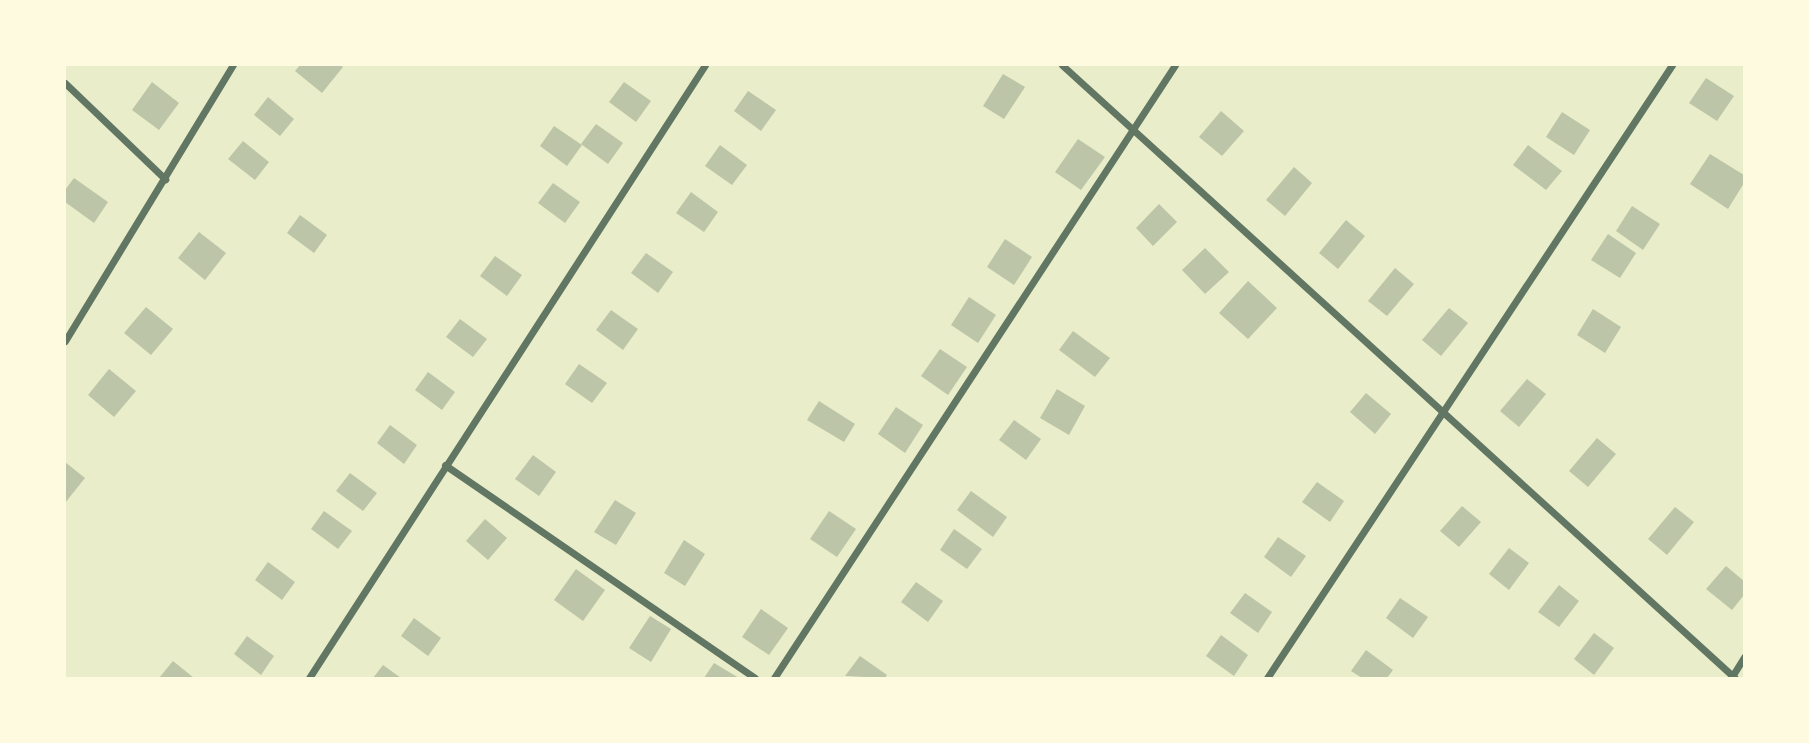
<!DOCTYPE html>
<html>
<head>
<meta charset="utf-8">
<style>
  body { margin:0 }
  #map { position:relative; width:1809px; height:743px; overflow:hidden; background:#e9edc9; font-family:Lora,serif }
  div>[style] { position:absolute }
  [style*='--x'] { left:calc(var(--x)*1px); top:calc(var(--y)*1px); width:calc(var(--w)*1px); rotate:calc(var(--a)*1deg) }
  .building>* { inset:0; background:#bcc5a7 }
  .minor>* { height:7px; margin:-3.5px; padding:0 3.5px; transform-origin:3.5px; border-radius:3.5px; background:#617663 }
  span { translate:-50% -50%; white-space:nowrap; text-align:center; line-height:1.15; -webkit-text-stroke:6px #fefae0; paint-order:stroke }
  .frame { position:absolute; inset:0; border:66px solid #fefae0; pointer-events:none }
</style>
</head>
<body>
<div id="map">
  <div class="building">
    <i style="clip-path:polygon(300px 65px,340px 65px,343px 67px,322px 93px,295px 71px)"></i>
    <i style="clip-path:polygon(1003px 74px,1025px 87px,1004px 119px,983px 106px)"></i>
    <i style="clip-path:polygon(1706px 78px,1734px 96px,1717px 121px,1689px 103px)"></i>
    <i style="clip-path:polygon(152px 82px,179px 103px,159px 130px,132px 110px)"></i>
    <i style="clip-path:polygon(624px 82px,651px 101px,636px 122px,609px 102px)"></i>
    <i style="clip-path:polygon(748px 91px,776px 110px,761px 131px,734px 111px)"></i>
    <i style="clip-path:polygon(268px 97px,294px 119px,280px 136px,254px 115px)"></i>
    <i style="clip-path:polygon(1221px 111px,1244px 131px,1222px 156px,1199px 137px)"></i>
    <i style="clip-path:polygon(1562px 112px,1590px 130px,1574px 155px,1546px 137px)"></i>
    <i style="clip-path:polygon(596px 124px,623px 143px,608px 164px,581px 144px)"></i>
    <i style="clip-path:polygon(554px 126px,582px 145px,567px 166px,540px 146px)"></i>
    <i style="clip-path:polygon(1078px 139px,1105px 157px,1081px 190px,1055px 172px)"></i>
    <i style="clip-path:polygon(243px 141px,269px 162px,255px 180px,228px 159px)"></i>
    <i style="clip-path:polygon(720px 145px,747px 165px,732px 185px,705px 166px)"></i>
    <i style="clip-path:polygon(1528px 145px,1562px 171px,1546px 190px,1513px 165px)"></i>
    <i style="clip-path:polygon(1710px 154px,1744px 175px,1744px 183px,1728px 209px,1690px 184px)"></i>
    <i style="clip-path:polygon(1294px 167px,1312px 183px,1285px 216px,1266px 200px)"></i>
    <i style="clip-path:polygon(74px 178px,108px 202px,94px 223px,65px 202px,65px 190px)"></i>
    <i style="clip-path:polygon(553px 183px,580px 202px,565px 223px,538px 203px)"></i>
    <i style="clip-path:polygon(691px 192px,718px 212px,704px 232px,676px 213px)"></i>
    <i style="clip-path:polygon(1159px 204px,1177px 222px,1153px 246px,1136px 228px)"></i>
    <i style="clip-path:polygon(1632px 206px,1660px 224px,1643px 250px,1616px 231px)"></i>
    <i style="clip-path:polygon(300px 215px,327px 235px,314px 253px,287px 233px)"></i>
    <i style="clip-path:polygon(1346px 220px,1365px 236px,1338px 269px,1319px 253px)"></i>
    <i style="clip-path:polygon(199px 232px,226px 253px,205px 280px,178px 258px)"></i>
    <i style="clip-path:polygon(1608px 234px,1636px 253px,1620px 278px,1591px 260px)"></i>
    <i style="clip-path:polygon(1005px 239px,1032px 257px,1014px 285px,987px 267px)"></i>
    <i style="clip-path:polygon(1205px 248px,1229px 272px,1205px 294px,1182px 270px)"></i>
    <i style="clip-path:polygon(646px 253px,673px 272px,658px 293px,631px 273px)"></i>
    <i style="clip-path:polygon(495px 256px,522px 275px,507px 296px,480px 276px)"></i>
    <i style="clip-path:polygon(1395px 268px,1414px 284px,1387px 316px,1368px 301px)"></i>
    <i style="clip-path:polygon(1248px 281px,1277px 308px,1248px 339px,1219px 313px)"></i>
    <i style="clip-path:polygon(969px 297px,996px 315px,978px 343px,951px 325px)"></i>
    <i style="clip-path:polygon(146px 307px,173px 329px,151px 355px,124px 333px)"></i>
    <i style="clip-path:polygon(1449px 308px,1468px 323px,1441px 356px,1422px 340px)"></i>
    <i style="clip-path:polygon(1593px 309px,1621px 327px,1605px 353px,1577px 335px)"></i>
    <i style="clip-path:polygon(611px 310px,638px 329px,623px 350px,596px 330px)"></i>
    <i style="clip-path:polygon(460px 319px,487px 339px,473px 357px,446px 337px)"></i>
    <i style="clip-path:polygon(1073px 331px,1110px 358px,1095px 377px,1059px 350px)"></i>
    <i style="clip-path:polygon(940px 349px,967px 367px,948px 395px,921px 376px)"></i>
    <i style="clip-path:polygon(579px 364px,607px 383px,592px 403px,565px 384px)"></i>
    <i style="clip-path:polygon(109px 369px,136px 391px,114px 417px,88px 395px)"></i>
    <i style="clip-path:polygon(428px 372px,455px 392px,442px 410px,415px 390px)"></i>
    <i style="clip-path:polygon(1527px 379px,1546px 394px,1519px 427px,1500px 411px)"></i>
    <i style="clip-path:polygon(1057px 389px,1085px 406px,1069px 435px,1040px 418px)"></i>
    <i style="clip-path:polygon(1366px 393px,1391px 414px,1375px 434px,1350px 412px)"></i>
    <i style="clip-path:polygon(819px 401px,855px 424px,844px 442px,807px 420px)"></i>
    <i style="clip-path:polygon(896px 407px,923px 425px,905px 453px,878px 434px)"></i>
    <i style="clip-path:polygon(1014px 420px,1041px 439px,1026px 460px,999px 440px)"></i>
    <i style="clip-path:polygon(390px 425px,417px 445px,404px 464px,377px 443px)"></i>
    <i style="clip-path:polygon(1597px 438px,1616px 454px,1588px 487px,1569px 471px)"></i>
    <i style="clip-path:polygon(533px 455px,556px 472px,539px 496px,515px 479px)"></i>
    <i style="clip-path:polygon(65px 462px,85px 478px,65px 503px)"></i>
    <i style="clip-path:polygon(350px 473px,377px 493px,363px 511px,336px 491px)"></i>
    <i style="clip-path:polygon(1317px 482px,1344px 501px,1330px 522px,1302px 502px)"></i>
    <i style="clip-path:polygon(971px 491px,1007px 517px,993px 537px,957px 510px)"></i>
    <i style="clip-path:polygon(615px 500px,636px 513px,616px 545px,594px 532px)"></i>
    <i style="clip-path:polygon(1462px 506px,1481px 522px,1459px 547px,1440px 531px)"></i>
    <i style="clip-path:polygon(1675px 507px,1694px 522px,1667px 555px,1648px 539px)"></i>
    <i style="clip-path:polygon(324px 511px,352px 531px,338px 549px,311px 529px)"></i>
    <i style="clip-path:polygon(829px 511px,856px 529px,837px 557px,810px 539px)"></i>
    <i style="clip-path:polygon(485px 519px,507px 538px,488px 560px,466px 541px)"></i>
    <i style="clip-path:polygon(954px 529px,982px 549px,967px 569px,940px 550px)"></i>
    <i style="clip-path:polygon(1278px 537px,1306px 556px,1291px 577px,1264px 557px)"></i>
    <i style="clip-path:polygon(684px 540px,705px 554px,685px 586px,664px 573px)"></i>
    <i style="clip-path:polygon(1509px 548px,1529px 563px,1509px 590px,1489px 574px)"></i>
    <i style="clip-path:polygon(268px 562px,295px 582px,282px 600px,255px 580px)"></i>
    <i style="clip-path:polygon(1726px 566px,1744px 581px,1744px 595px,1732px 610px,1706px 589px)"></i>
    <i style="clip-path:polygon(576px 569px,605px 590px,583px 621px,554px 600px)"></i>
    <i style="clip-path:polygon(916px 582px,943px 601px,928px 622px,901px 602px)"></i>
    <i style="clip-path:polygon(1559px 585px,1579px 601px,1559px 627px,1538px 612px)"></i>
    <i style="clip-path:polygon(1245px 593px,1272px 612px,1258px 633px,1230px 613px)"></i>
    <i style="clip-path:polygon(1400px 598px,1428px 617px,1413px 638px,1386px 618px)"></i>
    <i style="clip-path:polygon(761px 609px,788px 628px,769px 655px,742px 637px)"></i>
    <i style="clip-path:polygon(650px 616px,671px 629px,651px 662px,629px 648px)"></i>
    <i style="clip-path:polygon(414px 618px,441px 638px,428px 656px,401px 636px)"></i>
    <i style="clip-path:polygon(1594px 633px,1614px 648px,1594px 675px,1574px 659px)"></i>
    <i style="clip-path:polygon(1221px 635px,1248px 655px,1234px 676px,1206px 656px)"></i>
    <i style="clip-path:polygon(247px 636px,274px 656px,261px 675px,234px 654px)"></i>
    <i style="clip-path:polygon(1366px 650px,1393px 670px,1387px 678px,1362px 678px,1351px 671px)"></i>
    <i style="clip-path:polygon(860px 656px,887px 675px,885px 678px,845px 676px)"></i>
    <i style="clip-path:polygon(173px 661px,194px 678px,159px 678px)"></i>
    <i style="clip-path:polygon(714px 663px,739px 678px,704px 678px)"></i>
    <i style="clip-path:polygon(383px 665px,401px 678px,373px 678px)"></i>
  </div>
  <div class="minor">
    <i style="--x:1062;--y:65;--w:910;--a:42.33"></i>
    <i style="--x:65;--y:83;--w:139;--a:43.8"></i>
    <i style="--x:65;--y:341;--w:323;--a:-58.7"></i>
    <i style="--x:445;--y:465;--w:376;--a:34.5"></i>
    <i style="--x:309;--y:678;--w:730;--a:-57.14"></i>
    <i style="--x:774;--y:678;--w:733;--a:-56.81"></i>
    <i style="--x:1267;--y:678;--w:735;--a:-56.55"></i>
    <i style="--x:1731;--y:678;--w:25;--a:-58"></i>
  </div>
  <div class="frame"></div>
</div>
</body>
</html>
